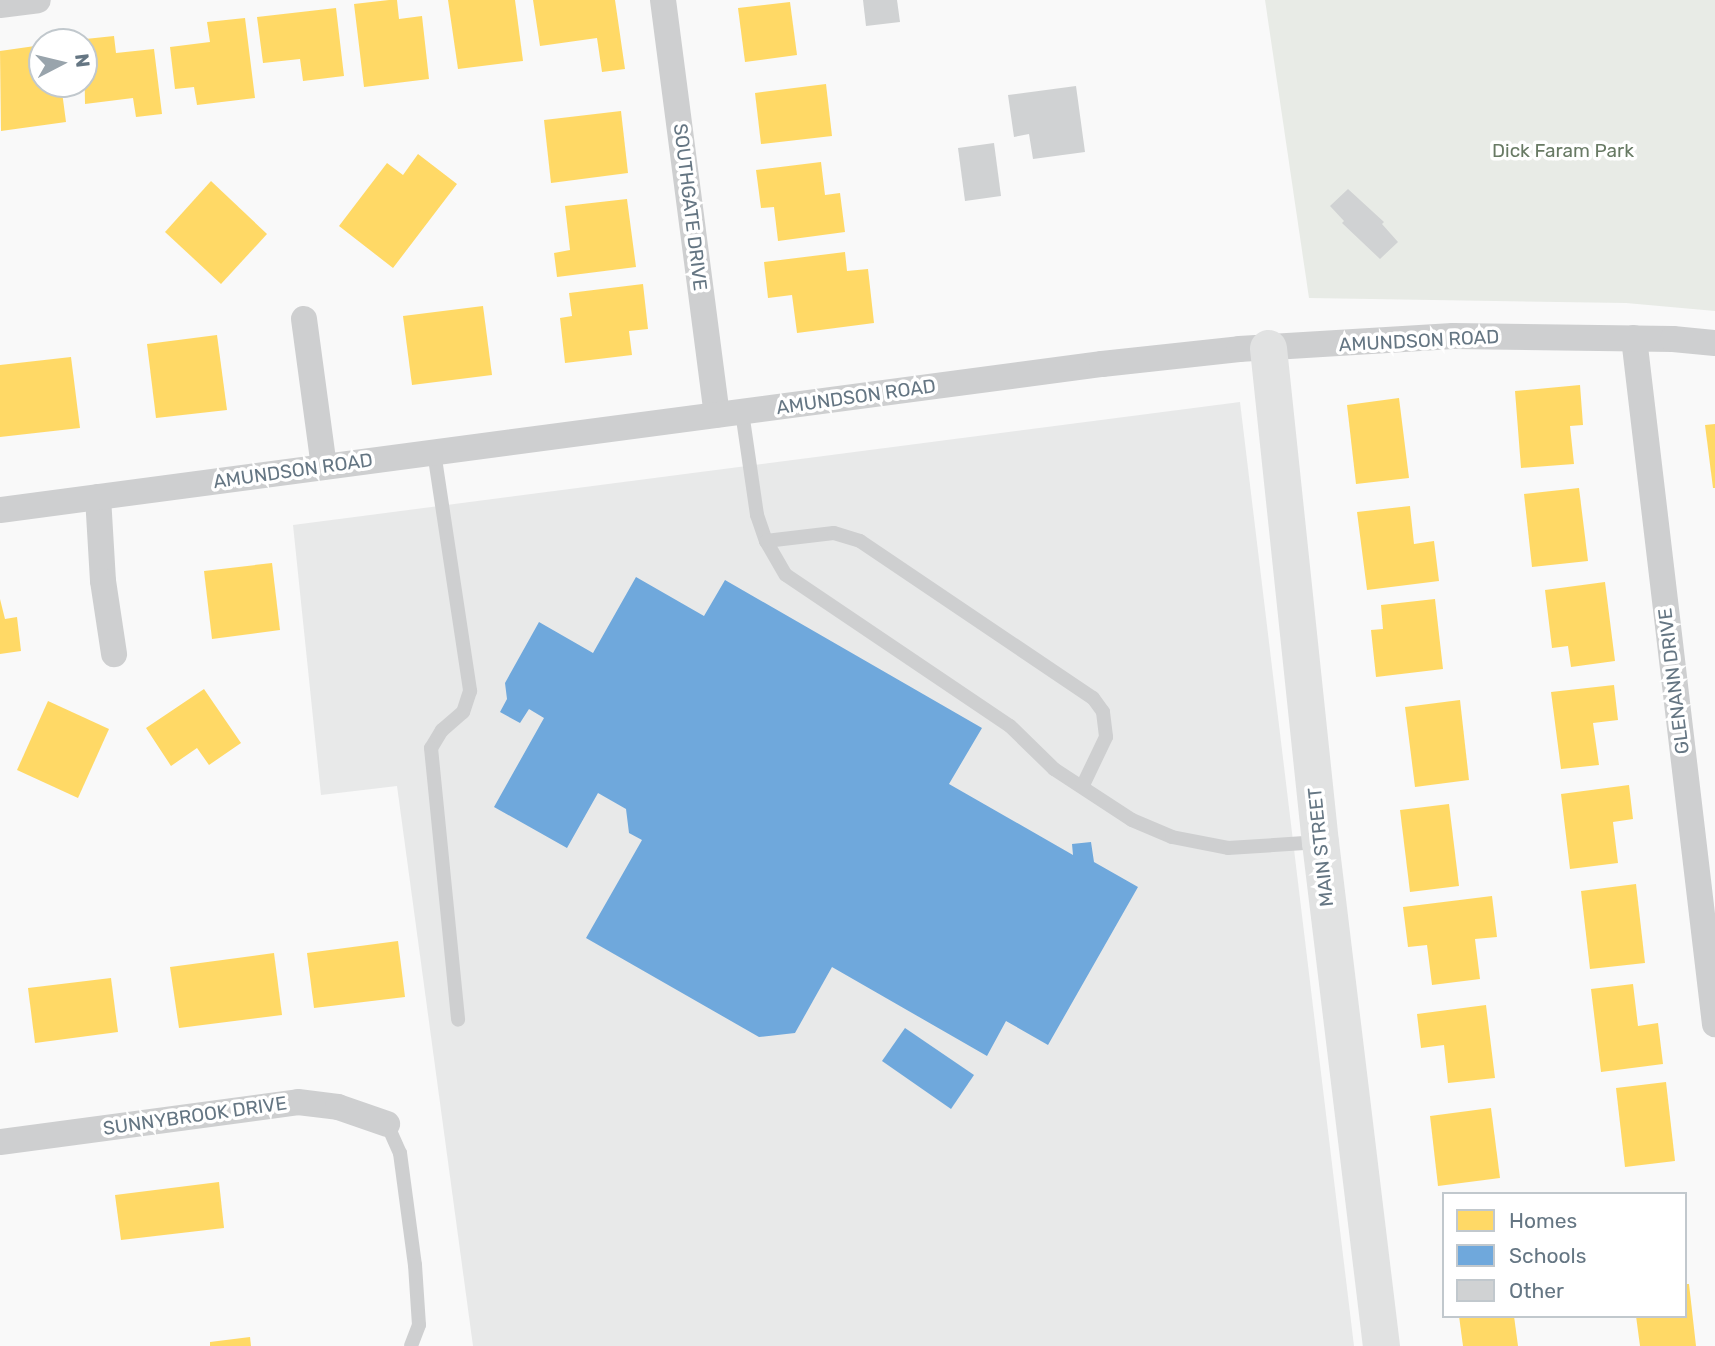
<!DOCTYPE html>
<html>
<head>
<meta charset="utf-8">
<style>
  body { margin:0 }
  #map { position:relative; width:1715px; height:1346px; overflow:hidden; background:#f9f9f9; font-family:Rubik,sans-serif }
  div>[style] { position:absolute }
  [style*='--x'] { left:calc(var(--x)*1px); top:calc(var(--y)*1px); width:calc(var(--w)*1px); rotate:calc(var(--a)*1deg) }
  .built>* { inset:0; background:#e8e9e9 }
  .green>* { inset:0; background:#e8ebe6 }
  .homes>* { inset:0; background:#ffd966 }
  .schools>* { inset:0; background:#6fa8dc }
  .building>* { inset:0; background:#d0d2d3 }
  .lane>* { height:14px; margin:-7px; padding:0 7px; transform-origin:7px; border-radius:7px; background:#cecfd0 }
  .street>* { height:26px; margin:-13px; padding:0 13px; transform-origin:13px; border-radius:13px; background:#cecfd0 }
  .secondary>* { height:37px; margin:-18.5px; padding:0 18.5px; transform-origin:18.5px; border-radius:18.5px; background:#e1e2e2 }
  span { translate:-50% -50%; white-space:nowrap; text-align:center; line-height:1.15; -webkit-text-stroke:7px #fff; paint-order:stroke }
  .park-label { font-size:19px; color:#687a64 }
  .street-label { font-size:19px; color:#657683 }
  .legend { position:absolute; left:1442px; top:1192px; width:245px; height:126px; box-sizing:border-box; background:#fff; border:2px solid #c1c8cd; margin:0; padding:9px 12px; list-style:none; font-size:21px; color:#657683 }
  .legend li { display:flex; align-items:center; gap:14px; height:35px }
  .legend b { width:35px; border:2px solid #c1c8cd }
  .north { position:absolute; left:28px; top:28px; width:70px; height:70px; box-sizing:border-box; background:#fff; border:2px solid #c1c8cd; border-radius:50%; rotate:83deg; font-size:19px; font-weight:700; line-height:28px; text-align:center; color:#657683 }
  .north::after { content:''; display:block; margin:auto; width:24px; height:32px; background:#99a4ac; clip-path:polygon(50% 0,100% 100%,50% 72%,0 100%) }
</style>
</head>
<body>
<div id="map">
  <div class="built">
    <i style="clip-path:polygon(1240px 402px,1354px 1346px,473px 1346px,397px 786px,321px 795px,293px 525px)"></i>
  </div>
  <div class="green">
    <i style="clip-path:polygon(1265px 0,1715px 0,1715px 311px,1626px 303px,1309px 298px)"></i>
  </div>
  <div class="homes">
    <i style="clip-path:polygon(389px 0,397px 0,399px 19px,422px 16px,429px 79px,364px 87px,354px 4px)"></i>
    <i style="clip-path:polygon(448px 0,515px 0,523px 61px,458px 69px)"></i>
    <i style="clip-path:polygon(533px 0,615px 0,625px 69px,602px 72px,597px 38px,540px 46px)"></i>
    <i style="clip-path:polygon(790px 2px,797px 55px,745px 62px,738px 8px)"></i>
    <i style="clip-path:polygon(336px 8px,344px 76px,303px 81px,300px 59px,263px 63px,257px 17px)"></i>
    <i style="clip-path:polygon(245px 18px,255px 98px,197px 105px,194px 87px,175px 89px,170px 47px,210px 42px,207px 22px)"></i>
    <i style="clip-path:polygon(114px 36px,116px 53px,154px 49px,162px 114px,136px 117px,133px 98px,85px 104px,84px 42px,76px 40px)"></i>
    <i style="clip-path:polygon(42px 45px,42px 84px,61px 84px,66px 122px,1px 131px,0 51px)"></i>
    <i style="clip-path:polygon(826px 84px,832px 136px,761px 144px,755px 93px)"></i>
    <i style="clip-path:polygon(621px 111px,628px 173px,551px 183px,544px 120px)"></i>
    <i style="clip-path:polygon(418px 154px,457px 184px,393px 268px,339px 226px,387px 163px,403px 175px)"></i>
    <i style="clip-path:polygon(821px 162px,825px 195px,840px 193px,845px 232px,778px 241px,774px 207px,761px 208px,756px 170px)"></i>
    <i style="clip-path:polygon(211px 181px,267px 234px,221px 284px,165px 232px)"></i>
    <i style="clip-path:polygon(627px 199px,636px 267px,557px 277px,554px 253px,570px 250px,565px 206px)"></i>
    <i style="clip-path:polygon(845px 252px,847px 271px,868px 269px,874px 323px,797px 333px,792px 295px,768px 298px,764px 262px)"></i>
    <i style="clip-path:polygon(643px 284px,648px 329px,629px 331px,632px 355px,565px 363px,560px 318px,572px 316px,569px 293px)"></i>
    <i style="clip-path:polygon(483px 306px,492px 375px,412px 385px,403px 316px)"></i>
    <i style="clip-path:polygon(217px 335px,227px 410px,156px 418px,147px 344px)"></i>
    <i style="clip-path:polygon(71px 357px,80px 428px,0 437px,0 365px)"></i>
    <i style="clip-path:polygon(1580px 385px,1583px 425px,1570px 426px,1574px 464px,1521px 468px,1515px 391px)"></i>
    <i style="clip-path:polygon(1399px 398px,1409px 478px,1356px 484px,1347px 405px)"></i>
    <i style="clip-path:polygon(1715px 424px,1715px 488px,1713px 488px,1705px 425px)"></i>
    <i style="clip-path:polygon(1579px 488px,1588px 561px,1532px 567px,1524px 494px)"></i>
    <i style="clip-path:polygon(1410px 506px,1414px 544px,1434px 541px,1439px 581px,1367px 590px,1357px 512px)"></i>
    <i style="clip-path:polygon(272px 563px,280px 630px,212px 639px,204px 571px)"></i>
    <i style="clip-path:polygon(1605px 582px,1615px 661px,1571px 667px,1568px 646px,1552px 648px,1545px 590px)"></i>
    <i style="clip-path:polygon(0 599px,5px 619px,17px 617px,21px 651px,0 654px)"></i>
    <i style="clip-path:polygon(1435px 599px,1443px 669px,1376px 677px,1371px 630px,1383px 629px,1381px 605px)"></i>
    <i style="clip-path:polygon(1614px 685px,1618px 720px,1593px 723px,1599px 765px,1561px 769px,1551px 692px)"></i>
    <i style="clip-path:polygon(204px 689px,241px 743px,209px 765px,197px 748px,171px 766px,146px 728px)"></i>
    <i style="clip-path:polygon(1460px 700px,1469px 780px,1415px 787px,1405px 707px)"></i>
    <i style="clip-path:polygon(48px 701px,109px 729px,78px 798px,17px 770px)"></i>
    <i style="clip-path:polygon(1629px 785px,1633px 819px,1613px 822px,1618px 863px,1570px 869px,1561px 794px)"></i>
    <i style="clip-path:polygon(1449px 804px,1459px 886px,1410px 892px,1400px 810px)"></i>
    <i style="clip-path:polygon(1636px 884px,1645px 963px,1590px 969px,1581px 891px)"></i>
    <i style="clip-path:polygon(1492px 896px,1497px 937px,1475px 939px,1480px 979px,1432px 985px,1427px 945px,1408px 947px,1403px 907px)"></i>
    <i style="clip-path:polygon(398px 941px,405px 997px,314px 1008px,307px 953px)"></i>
    <i style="clip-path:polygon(274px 953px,282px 1015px,179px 1028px,170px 967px)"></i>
    <i style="clip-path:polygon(111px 978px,118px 1032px,35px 1043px,28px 988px)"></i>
    <i style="clip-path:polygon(1633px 984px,1638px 1026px,1658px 1023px,1663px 1064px,1601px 1072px,1591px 989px)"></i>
    <i style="clip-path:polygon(1486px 1005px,1495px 1078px,1448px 1083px,1444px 1045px,1421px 1048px,1417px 1014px)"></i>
    <i style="clip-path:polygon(1666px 1082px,1675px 1161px,1625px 1167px,1616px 1088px)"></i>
    <i style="clip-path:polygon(1491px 1108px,1500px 1178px,1438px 1186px,1430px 1116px)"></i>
    <i style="clip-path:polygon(219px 1182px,224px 1228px,121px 1240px,115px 1195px)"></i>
    <i style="clip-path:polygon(1685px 1284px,1689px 1284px,1696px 1346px,1640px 1346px,1636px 1316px,1685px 1316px)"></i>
    <i style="clip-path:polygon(1459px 1316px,1514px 1316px,1518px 1346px,1463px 1346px)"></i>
    <i style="clip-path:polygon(250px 1337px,251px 1346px,210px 1346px,210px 1342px)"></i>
  </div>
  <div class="schools">
    <i style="clip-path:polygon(636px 577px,704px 616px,725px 580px,982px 728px,949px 784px,1073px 855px,1072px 844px,1091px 842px,1094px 862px,1138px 887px,1048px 1045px,1006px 1021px,987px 1056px,832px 967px,795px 1033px,759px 1037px,586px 938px,642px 840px,629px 833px,626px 809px,598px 793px,567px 848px,494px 807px,544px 718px,529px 709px,520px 723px,500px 712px,507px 699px,505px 683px,539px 622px,593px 653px)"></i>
    <i style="clip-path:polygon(905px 1028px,974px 1075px,951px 1109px,882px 1061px)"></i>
  </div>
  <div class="building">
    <i style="clip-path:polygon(863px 0,897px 0,900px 22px,866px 26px)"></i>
    <i style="clip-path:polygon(1076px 86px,1085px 152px,1033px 159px,1029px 134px,1014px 137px,1008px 95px)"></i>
    <i style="clip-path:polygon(994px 143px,1001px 196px,965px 201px,958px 148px)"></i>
    <i style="clip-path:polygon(1348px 189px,1384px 222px,1382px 224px,1398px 242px,1380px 259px,1342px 223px,1344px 221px,1330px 206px)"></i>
  </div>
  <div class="lane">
    <i style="--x:742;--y:412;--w:104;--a:81.7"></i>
    <i style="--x:757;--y:515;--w:28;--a:71"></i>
    <i style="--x:766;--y:541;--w:39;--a:60"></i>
    <i style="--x:786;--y:575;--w:270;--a:34"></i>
    <i style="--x:1010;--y:726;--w:62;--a:44.3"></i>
    <i style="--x:1054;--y:769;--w:93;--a:33.2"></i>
    <i style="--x:1132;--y:820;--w:43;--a:23"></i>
    <i style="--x:1172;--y:837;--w:57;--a:11.1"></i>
    <i style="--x:1228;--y:848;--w:92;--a:-3.7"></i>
    <i style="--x:434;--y:452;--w:242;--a:81.4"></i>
    <i style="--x:470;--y:691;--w:22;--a:108"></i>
    <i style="--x:463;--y:712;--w:28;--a:139"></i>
    <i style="--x:442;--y:730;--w:21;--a:121"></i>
    <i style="--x:431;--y:748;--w:273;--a:84.3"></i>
    <i style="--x:766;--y:541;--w:68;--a:-6.7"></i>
    <i style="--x:834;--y:533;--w:27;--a:17"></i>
    <i style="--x:860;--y:541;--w:281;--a:34"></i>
    <i style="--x:1093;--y:698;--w:17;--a:54"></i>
    <i style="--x:1103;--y:712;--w:25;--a:83"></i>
    <i style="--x:1106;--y:737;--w:55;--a:115.6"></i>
    <i style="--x:387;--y:1124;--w:32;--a:66"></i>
    <i style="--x:400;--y:1153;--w:113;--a:82.4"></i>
    <i style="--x:415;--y:1265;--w:60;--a:86.2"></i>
    <i style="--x:419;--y:1325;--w:22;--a:111"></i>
  </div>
  <div class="street">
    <i style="--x:663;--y:0;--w:418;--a:82.6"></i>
    <i style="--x:0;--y:5;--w:38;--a:-7"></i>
    <i style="--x:304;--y:319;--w:149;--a:82.3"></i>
    <i style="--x:1634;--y:338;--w:691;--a:83.27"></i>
    <i style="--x:98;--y:497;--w:84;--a:86.6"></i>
    <i style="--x:103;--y:581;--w:74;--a:81.4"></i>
    <i style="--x:0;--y:510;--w:1112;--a:-7.55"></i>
    <i style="--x:1102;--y:364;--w:138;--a:-6.2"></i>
    <i style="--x:1239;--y:349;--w:214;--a:-3.5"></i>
    <i style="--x:1453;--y:336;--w:220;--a:0.8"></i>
    <i style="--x:1673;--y:339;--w:42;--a:5.4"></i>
    <i style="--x:0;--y:1142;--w:301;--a:-7.6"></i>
    <i style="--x:298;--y:1102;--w:40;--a:7.1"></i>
    <i style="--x:338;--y:1107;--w:52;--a:19.1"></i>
  </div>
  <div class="secondary">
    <i style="--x:1268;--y:348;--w:497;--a:84"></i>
    <i style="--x:1320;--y:842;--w:508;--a:83.1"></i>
  </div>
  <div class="park-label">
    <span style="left:1563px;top:151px">Dick Faram Park</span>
  </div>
  <div class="street-label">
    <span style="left:690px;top:207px;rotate:83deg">SOUTHGATE DRIVE</span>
    <span style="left:1419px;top:341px;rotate:-3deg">AMUNDSON ROAD</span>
    <span style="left:856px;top:397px;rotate:-8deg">AMUNDSON ROAD</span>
    <span style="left:293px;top:471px;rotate:-8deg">AMUNDSON ROAD</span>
    <span style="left:1674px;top:681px;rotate:-97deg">GLENANN DRIVE</span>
    <span style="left:1321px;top:847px;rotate:-96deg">MAIN STREET</span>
    <span style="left:195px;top:1116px;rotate:-8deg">SUNNYBROOK DRIVE</span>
  </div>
  <ul class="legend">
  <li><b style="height:19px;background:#ffd966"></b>Homes</li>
  <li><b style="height:19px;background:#6fa8dc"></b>Schools</li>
  <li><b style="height:19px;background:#d0d2d3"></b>Other</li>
  </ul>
  <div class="north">N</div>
</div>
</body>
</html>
